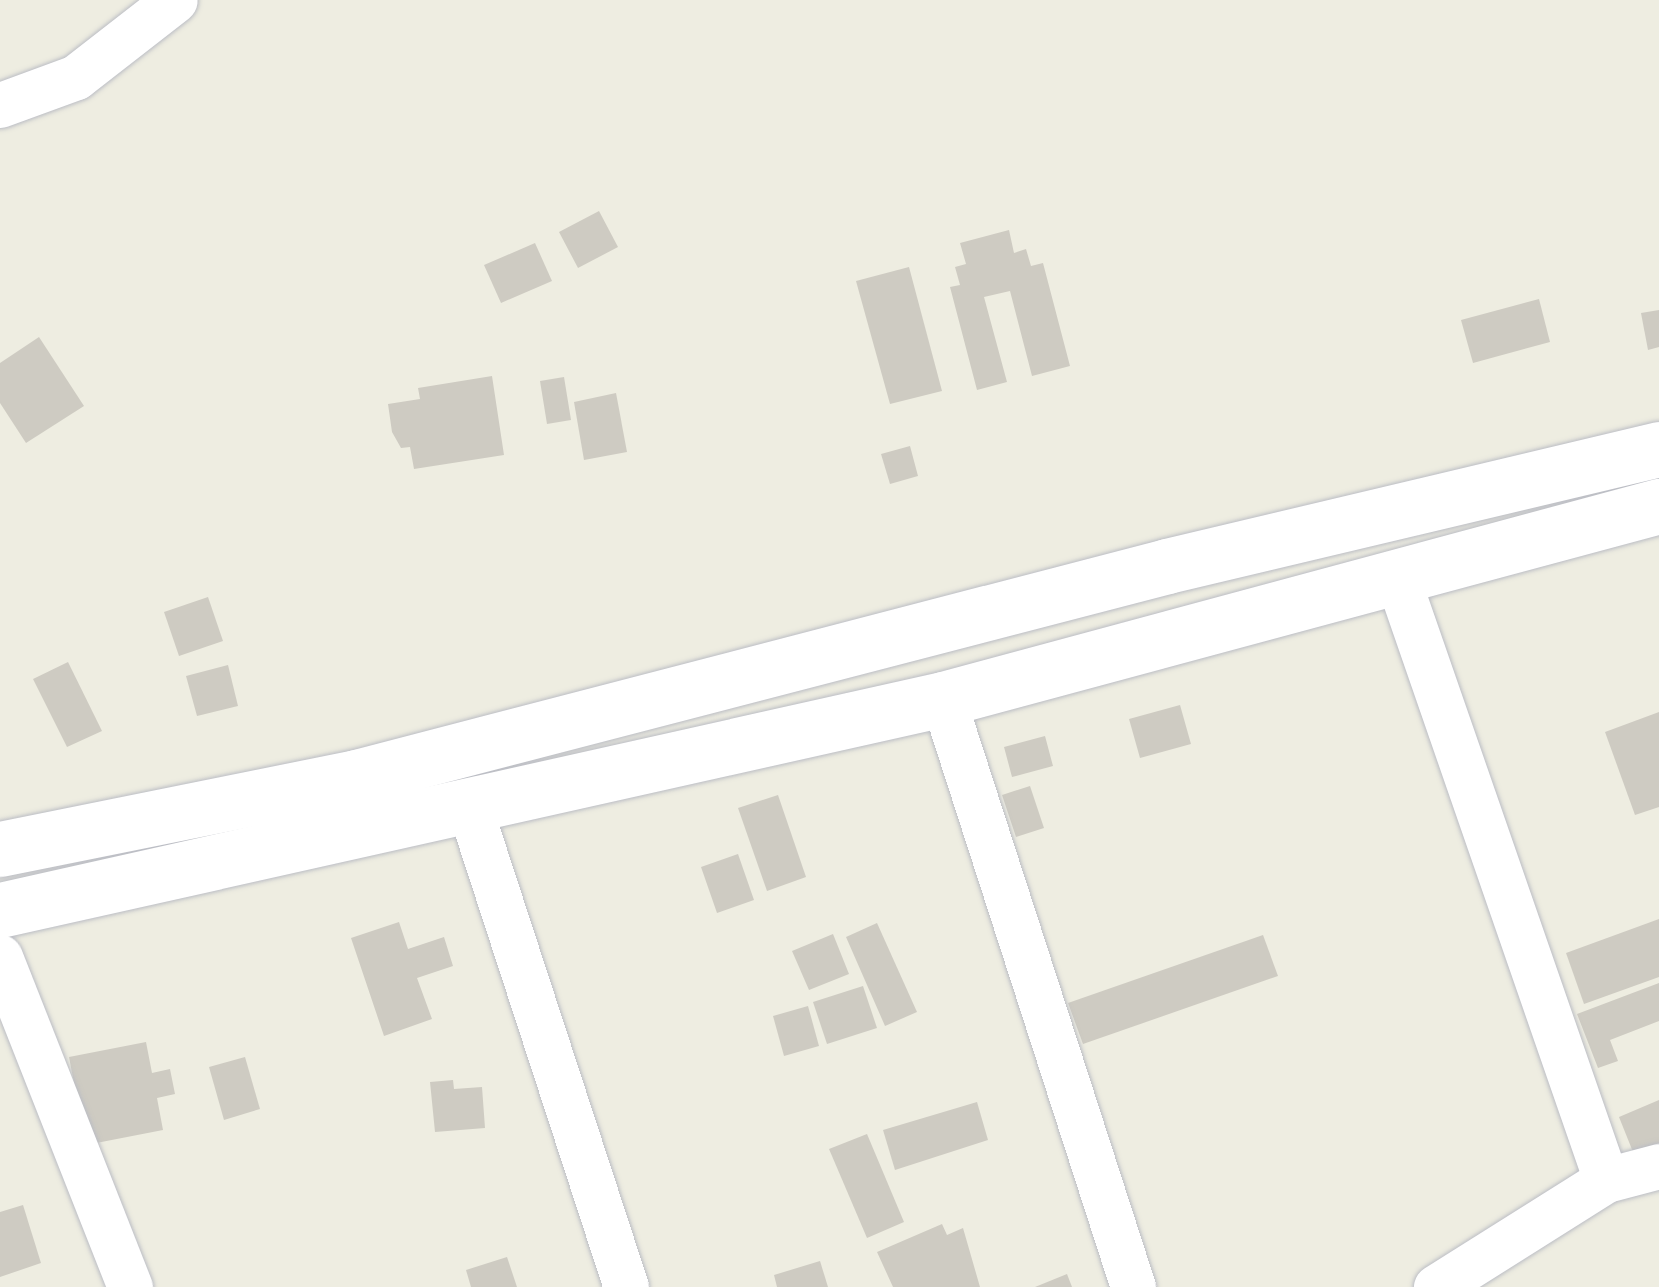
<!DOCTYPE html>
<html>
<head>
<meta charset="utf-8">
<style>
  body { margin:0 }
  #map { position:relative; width:1659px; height:1287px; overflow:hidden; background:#eeede1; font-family:"Varela Round",sans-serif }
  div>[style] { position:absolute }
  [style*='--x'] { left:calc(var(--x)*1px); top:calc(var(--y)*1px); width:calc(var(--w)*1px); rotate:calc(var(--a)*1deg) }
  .building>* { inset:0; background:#cecbc2 }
  .roads { filter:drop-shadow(0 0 2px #bbbdc4) drop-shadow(0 0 2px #bbbdc4) }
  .minor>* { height:45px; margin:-22.5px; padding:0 22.5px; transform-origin:22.5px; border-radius:22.5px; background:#fff }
  .tertiary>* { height:55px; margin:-27.5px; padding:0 27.5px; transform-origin:27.5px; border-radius:27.5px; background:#fff }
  span { translate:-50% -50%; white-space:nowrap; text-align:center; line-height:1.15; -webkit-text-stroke:9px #fff; paint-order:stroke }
</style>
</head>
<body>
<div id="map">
  <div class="building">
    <i style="clip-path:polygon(599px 211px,618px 247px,578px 268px,559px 232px)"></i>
    <i style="clip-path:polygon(1009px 230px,1014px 253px,1026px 249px,1031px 266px,1043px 263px,1070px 366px,1032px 376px,1010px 291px,984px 297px,1007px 382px,977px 390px,950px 287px,960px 285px,955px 267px,966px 264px,960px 243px)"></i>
    <i style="clip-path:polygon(535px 243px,552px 281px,501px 303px,484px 265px)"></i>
    <i style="clip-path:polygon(909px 267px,942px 391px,890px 404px,856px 281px)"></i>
    <i style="clip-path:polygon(1539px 299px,1550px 342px,1473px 363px,1461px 320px)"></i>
    <i style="clip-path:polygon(1659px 310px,1659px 347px,1648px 350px,1641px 313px)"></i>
    <i style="clip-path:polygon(39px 337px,84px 406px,26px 443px,0 403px,0 363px)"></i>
    <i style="clip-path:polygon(492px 376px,504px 455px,414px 469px,410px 447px,401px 448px,392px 432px,388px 404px,420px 399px,418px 388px)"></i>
    <i style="clip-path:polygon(564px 377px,571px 420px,547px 424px,540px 381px)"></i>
    <i style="clip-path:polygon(616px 393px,627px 452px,584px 460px,574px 402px)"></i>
    <i style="clip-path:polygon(910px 446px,918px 476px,890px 484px,881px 454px)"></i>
    <i style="clip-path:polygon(208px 597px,223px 641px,179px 656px,164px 612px)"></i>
    <i style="clip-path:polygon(68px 662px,102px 731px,67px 747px,33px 679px)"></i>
    <i style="clip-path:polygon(228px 665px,238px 706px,197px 716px,186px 676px)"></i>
    <i style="clip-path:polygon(1180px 705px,1191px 744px,1140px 758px,1129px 719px)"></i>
    <i style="clip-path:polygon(1659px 712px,1659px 807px,1635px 815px,1605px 732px)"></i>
    <i style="clip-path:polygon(1045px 736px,1053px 766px,1012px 777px,1004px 747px)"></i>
    <i style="clip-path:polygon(1030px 786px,1044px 828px,1016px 837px,1002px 795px)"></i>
    <i style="clip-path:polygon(778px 795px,806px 877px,767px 891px,738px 808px)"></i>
    <i style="clip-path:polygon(738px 854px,754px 900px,717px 913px,701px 867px)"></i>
    <i style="clip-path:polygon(1659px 919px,1659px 977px,1584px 1004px,1566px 953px)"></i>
    <i style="clip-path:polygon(399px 922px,408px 949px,444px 937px,453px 966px,417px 978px,432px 1019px,384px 1036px,351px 938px)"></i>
    <i style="clip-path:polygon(877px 923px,917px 1012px,885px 1026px,846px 937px)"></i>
    <i style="clip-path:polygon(833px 934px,849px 974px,809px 990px,792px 951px)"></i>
    <i style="clip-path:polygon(1263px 935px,1278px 976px,1083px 1044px,1068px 1003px)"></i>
    <i style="clip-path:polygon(1659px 983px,1659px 1021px,1610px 1040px,1618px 1061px,1598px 1068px,1577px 1014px)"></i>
    <i style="clip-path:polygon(863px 986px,877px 1028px,827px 1044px,813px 1002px)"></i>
    <i style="clip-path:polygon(808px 1006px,819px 1046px,784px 1056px,773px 1016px)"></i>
    <i style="clip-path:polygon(146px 1042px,152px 1073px,170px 1069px,175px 1094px,157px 1098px,163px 1130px,86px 1145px,69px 1057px)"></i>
    <i style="clip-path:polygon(245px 1057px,260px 1109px,224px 1120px,209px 1067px)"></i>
    <i style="clip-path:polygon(453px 1080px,454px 1089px,482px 1087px,485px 1128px,435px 1132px,430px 1082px)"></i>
    <i style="clip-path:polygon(1659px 1100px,1659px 1153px,1637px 1162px,1619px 1117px)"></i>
    <i style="clip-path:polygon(977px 1102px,988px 1140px,895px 1170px,883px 1130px)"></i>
    <i style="clip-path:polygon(867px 1134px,904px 1222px,867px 1238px,829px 1149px)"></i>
    <i style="clip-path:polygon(23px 1205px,41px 1263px,0 1277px,0 1212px)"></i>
    <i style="clip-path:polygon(942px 1224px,947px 1235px,963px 1228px,980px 1287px,893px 1287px,877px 1252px)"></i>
    <i style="clip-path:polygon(507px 1257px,517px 1287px,471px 1287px,466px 1270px)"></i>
    <i style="clip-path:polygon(820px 1261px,828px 1287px,777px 1287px,774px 1275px)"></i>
    <i style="clip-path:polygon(1067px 1274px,1072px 1287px,1035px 1287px)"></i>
  </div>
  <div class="roads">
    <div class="minor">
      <i style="--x:0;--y:105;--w:81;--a:-20.2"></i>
      <i style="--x:76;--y:77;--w:125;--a:-37.9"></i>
      <i style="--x:1396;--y:574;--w:641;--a:70.89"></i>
      <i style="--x:1606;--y:1180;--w:201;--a:147.8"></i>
      <i style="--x:943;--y:699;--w:618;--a:72.09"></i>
      <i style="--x:468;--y:803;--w:509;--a:71.92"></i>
      <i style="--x:0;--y:957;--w:355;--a:68.5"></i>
      <i style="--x:1606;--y:1180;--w:55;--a:-14.8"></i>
    </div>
    <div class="tertiary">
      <i style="--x:0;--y:849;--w:363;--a:-11.4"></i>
      <i style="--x:356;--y:777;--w:838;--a:-14.58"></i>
      <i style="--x:1167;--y:566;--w:506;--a:-13.38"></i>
      <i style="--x:0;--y:910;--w:966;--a:-12.61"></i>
      <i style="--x:943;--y:699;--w:742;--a:-15.09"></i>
    </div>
  </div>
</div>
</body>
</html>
